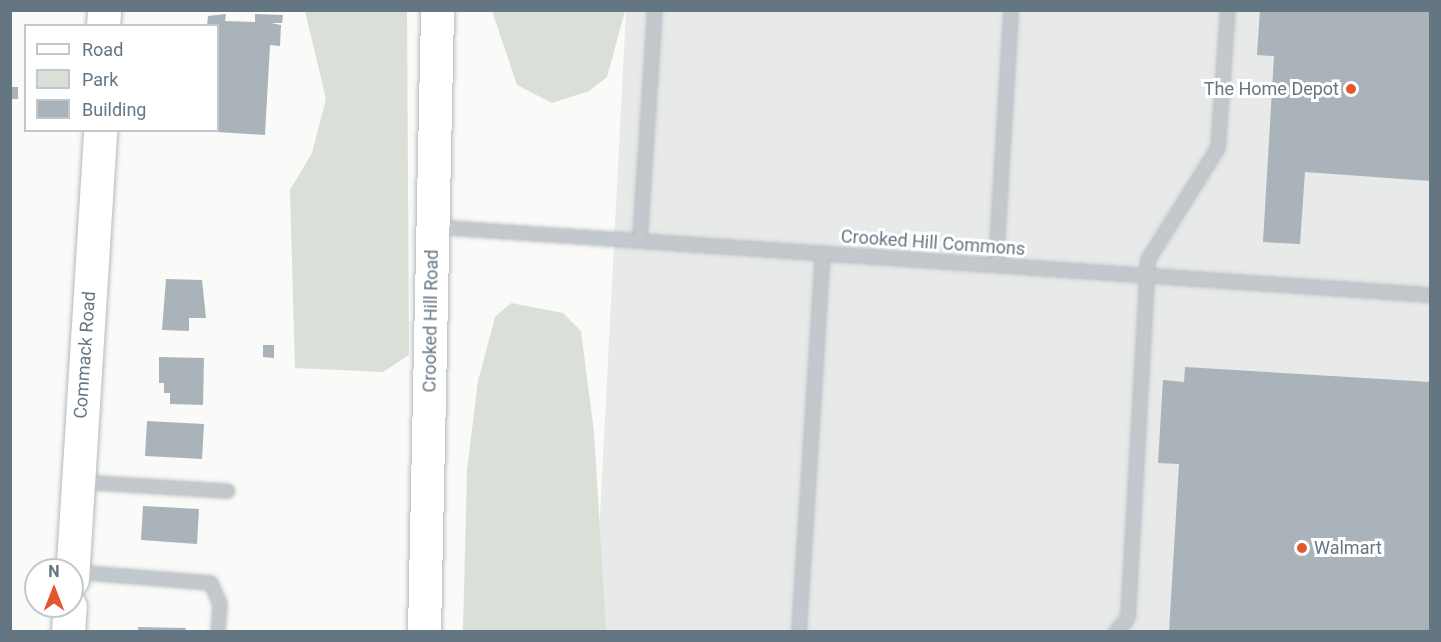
<!DOCTYPE html>
<html>
<head>
<meta charset="utf-8">
<style>
  body { margin:0 }
  #map { position:relative; width:1441px; height:642px; overflow:hidden; background:#fafaf8; font-family:Roboto,sans-serif }
  div>[style] { position:absolute }
  [style*='--x'] { left:calc(var(--x)*1px); top:calc(var(--y)*1px); width:calc(var(--w)*1px); rotate:calc(var(--a)*1deg) }
  .built>* { inset:0; background:#e8e9e9 }
  .green>* { inset:0; background:#dadfd7 }
  .building>* { inset:0; background:#aab3b9 }
  .roads { filter:drop-shadow(0 0 2px #b3babf) drop-shadow(0 0 2px #b3babf) }
  .lane>* { height:12px; margin:-6px; padding:0 6px; transform-origin:6px; border-radius:6px; background:#c3c8cc }
  .secondary>* { height:33px; margin:-16.5px; padding:0 16.5px; transform-origin:16.5px; border-radius:16.5px; background:#fff }
  .primary>* { height:33px; margin:-16.5px; padding:0 16.5px; transform-origin:16.5px; border-radius:16.5px; background:#fff }
  .dots>* { width:16px; height:16px; translate:-50% -50%; box-sizing:border-box; border:3px solid #fff; border-radius:50% }
  span { translate:-50% -50%; white-space:nowrap; text-align:center; line-height:1.15; -webkit-text-stroke:6px #fff; paint-order:stroke }
  .poi-label { font-size:18px; color:#657683 }
  .right { translate:-100% -50%; text-align:right }
  .left { translate:0 -50%; text-align:left }
  .street-label { font-size:18px; color:#657683 }
  .frame { position:absolute; inset:0; border:12px solid #657683; pointer-events:none }
  .legend { position:absolute; left:24px; top:24px; width:195px; height:108px; box-sizing:border-box; background:#fff; border:2px solid #c1c8cd; margin:0; padding:8px 10px; list-style:none; font-size:18px; color:#657683 }
  .legend li { display:flex; align-items:center; gap:12px; height:30px }
  .legend b { width:30px; border:2px solid #c1c8cd }
  .north { position:absolute; left:24px; top:558px; width:60px; height:60px; box-sizing:border-box; background:#fff; border:2px solid #c1c8cd; border-radius:50%; rotate:0deg; font-size:16px; font-weight:700; line-height:24px; text-align:center; color:#657683 }
  .north::after { content:''; display:block; margin:auto; width:21px; height:27px; background:#e4572e; clip-path:polygon(50% 0,100% 100%,50% 72%,0 100%) }
</style>
</head>
<body>
<div id="map">
  <div class="built">
    <i style="clip-path:polygon(626px 11px,1430px 11px,1430px 631px,594px 632px)"></i>
  </div>
  <div class="green">
    <i style="clip-path:polygon(305px 11px,407px 11px,409px 355px,383px 372px,295px 368px,290px 190px,312px 153px,326px 99px)"></i>
    <i style="clip-path:polygon(492px 11px,625px 11px,607px 77px,589px 91px,552px 103px,517px 85px)"></i>
    <i style="clip-path:polygon(511px 303px,563px 313px,581px 331px,594px 432px,606px 631px,463px 631px,467px 470px,478px 381px,495px 317px)"></i>
  </div>
  <div class="building">
    <i style="clip-path:polygon(1260px 10px,1430px 10px,1430px 181px,1305px 172px,1300px 244px,1263px 242px,1274px 56px,1257px 55px)"></i>
    <i style="clip-path:polygon(226px 14px,225px 21px,255px 22px,255px 14px,283px 15px,282px 23px,271px 23px,281px 25px,280px 46px,270px 45px,265px 135px,218px 132px,218px 26px,207px 26px,208px 16px)"></i>
    <i style="clip-path:polygon(10px 87px,18px 87px,18px 99px,10px 99px)"></i>
    <i style="clip-path:polygon(166px 279px,202px 280px,206px 318px,189px 318px,189px 331px,162px 330px)"></i>
    <i style="clip-path:polygon(263px 345px,274px 345px,274px 358px,263px 357px)"></i>
    <i style="clip-path:polygon(159px 357px,204px 358px,203px 405px,170px 404px,170px 393px,164px 393px,164px 383px,159px 383px)"></i>
    <i style="clip-path:polygon(1185px 367px,1430px 382px,1430px 632px,1169px 632px,1179px 464px,1158px 463px,1163px 380px,1184px 382px)"></i>
    <i style="clip-path:polygon(147px 421px,204px 424px,202px 459px,145px 456px)"></i>
    <i style="clip-path:polygon(143px 506px,199px 509px,197px 544px,141px 540px)"></i>
    <i style="clip-path:polygon(138px 627px,186px 628px,185px 632px,138px 632px)"></i>
  </div>
  <div class="roads">
    <div class="lane">
      <i style="--x:434;--y:227;--w:998;--a:3.91"></i>
      <i style="--x:640;--y:240;--w:230;--a:-86.3"></i>
      <i style="--x:996;--y:265;--w:255;--a:-86.6"></i>
      <i style="--x:79;--y:482;--w:149;--a:3.5"></i>
      <i style="--x:74;--y:572;--w:137;--a:4.6"></i>
      <i style="--x:211;--y:583;--w:23;--a:67"></i>
      <i style="--x:220;--y:604;--w:28;--a:94"></i>
      <i style="--x:799;--y:632;--w:380;--a:-86.4"></i>
      <i style="--x:1116;--y:632;--w:18;--a:-49"></i>
      <i style="--x:1128;--y:618;--w:359;--a:-86.8"></i>
      <i style="--x:1148;--y:260;--w:132;--a:-58"></i>
      <i style="--x:1218;--y:148;--w:138;--a:-85.9"></i>
    </div>
    <div class="secondary">
      <i style="--x:424;--y:632;--w:622;--a:-88.8"></i>
    </div>
    <div class="primary">
      <i style="--x:103;--y:26;--w:16;--a:-86"></i>
      <i style="--x:72;--y:579;--w:450;--a:-86.4"></i>
      <i style="--x:68;--y:632;--w:26;--a:-86"></i>
    </div>
  </div>
  <div class="dots">
    <i style="left:1351px;top:89px;background:#e4572e"></i>
    <i style="left:1302px;top:548px;background:#e4572e"></i>
  </div>
  <div class="poi-label">
    <span class="right" style="left:1339px;top:89px">The Home Depot</span>
    <span class="left" style="left:1314px;top:548px">Walmart</span>
  </div>
  <div class="street-label">
    <span style="left:933px;top:243px;rotate:4deg">Crooked Hill Commons</span>
    <span style="left:431px;top:321px;rotate:-89deg">Crooked Hill Road</span>
    <span style="left:85px;top:355px;rotate:-86deg">Commack Road</span>
  </div>
  <div class="frame"></div>
  <ul class="legend">
  <li><b style="height:8px;background:#fff"></b>Road</li>
  <li><b style="height:16px;background:#dadfd7"></b>Park</li>
  <li><b style="height:16px;background:#aab3b9"></b>Building</li>
  </ul>
  <div class="north">N</div>
</div>
</body>
</html>
